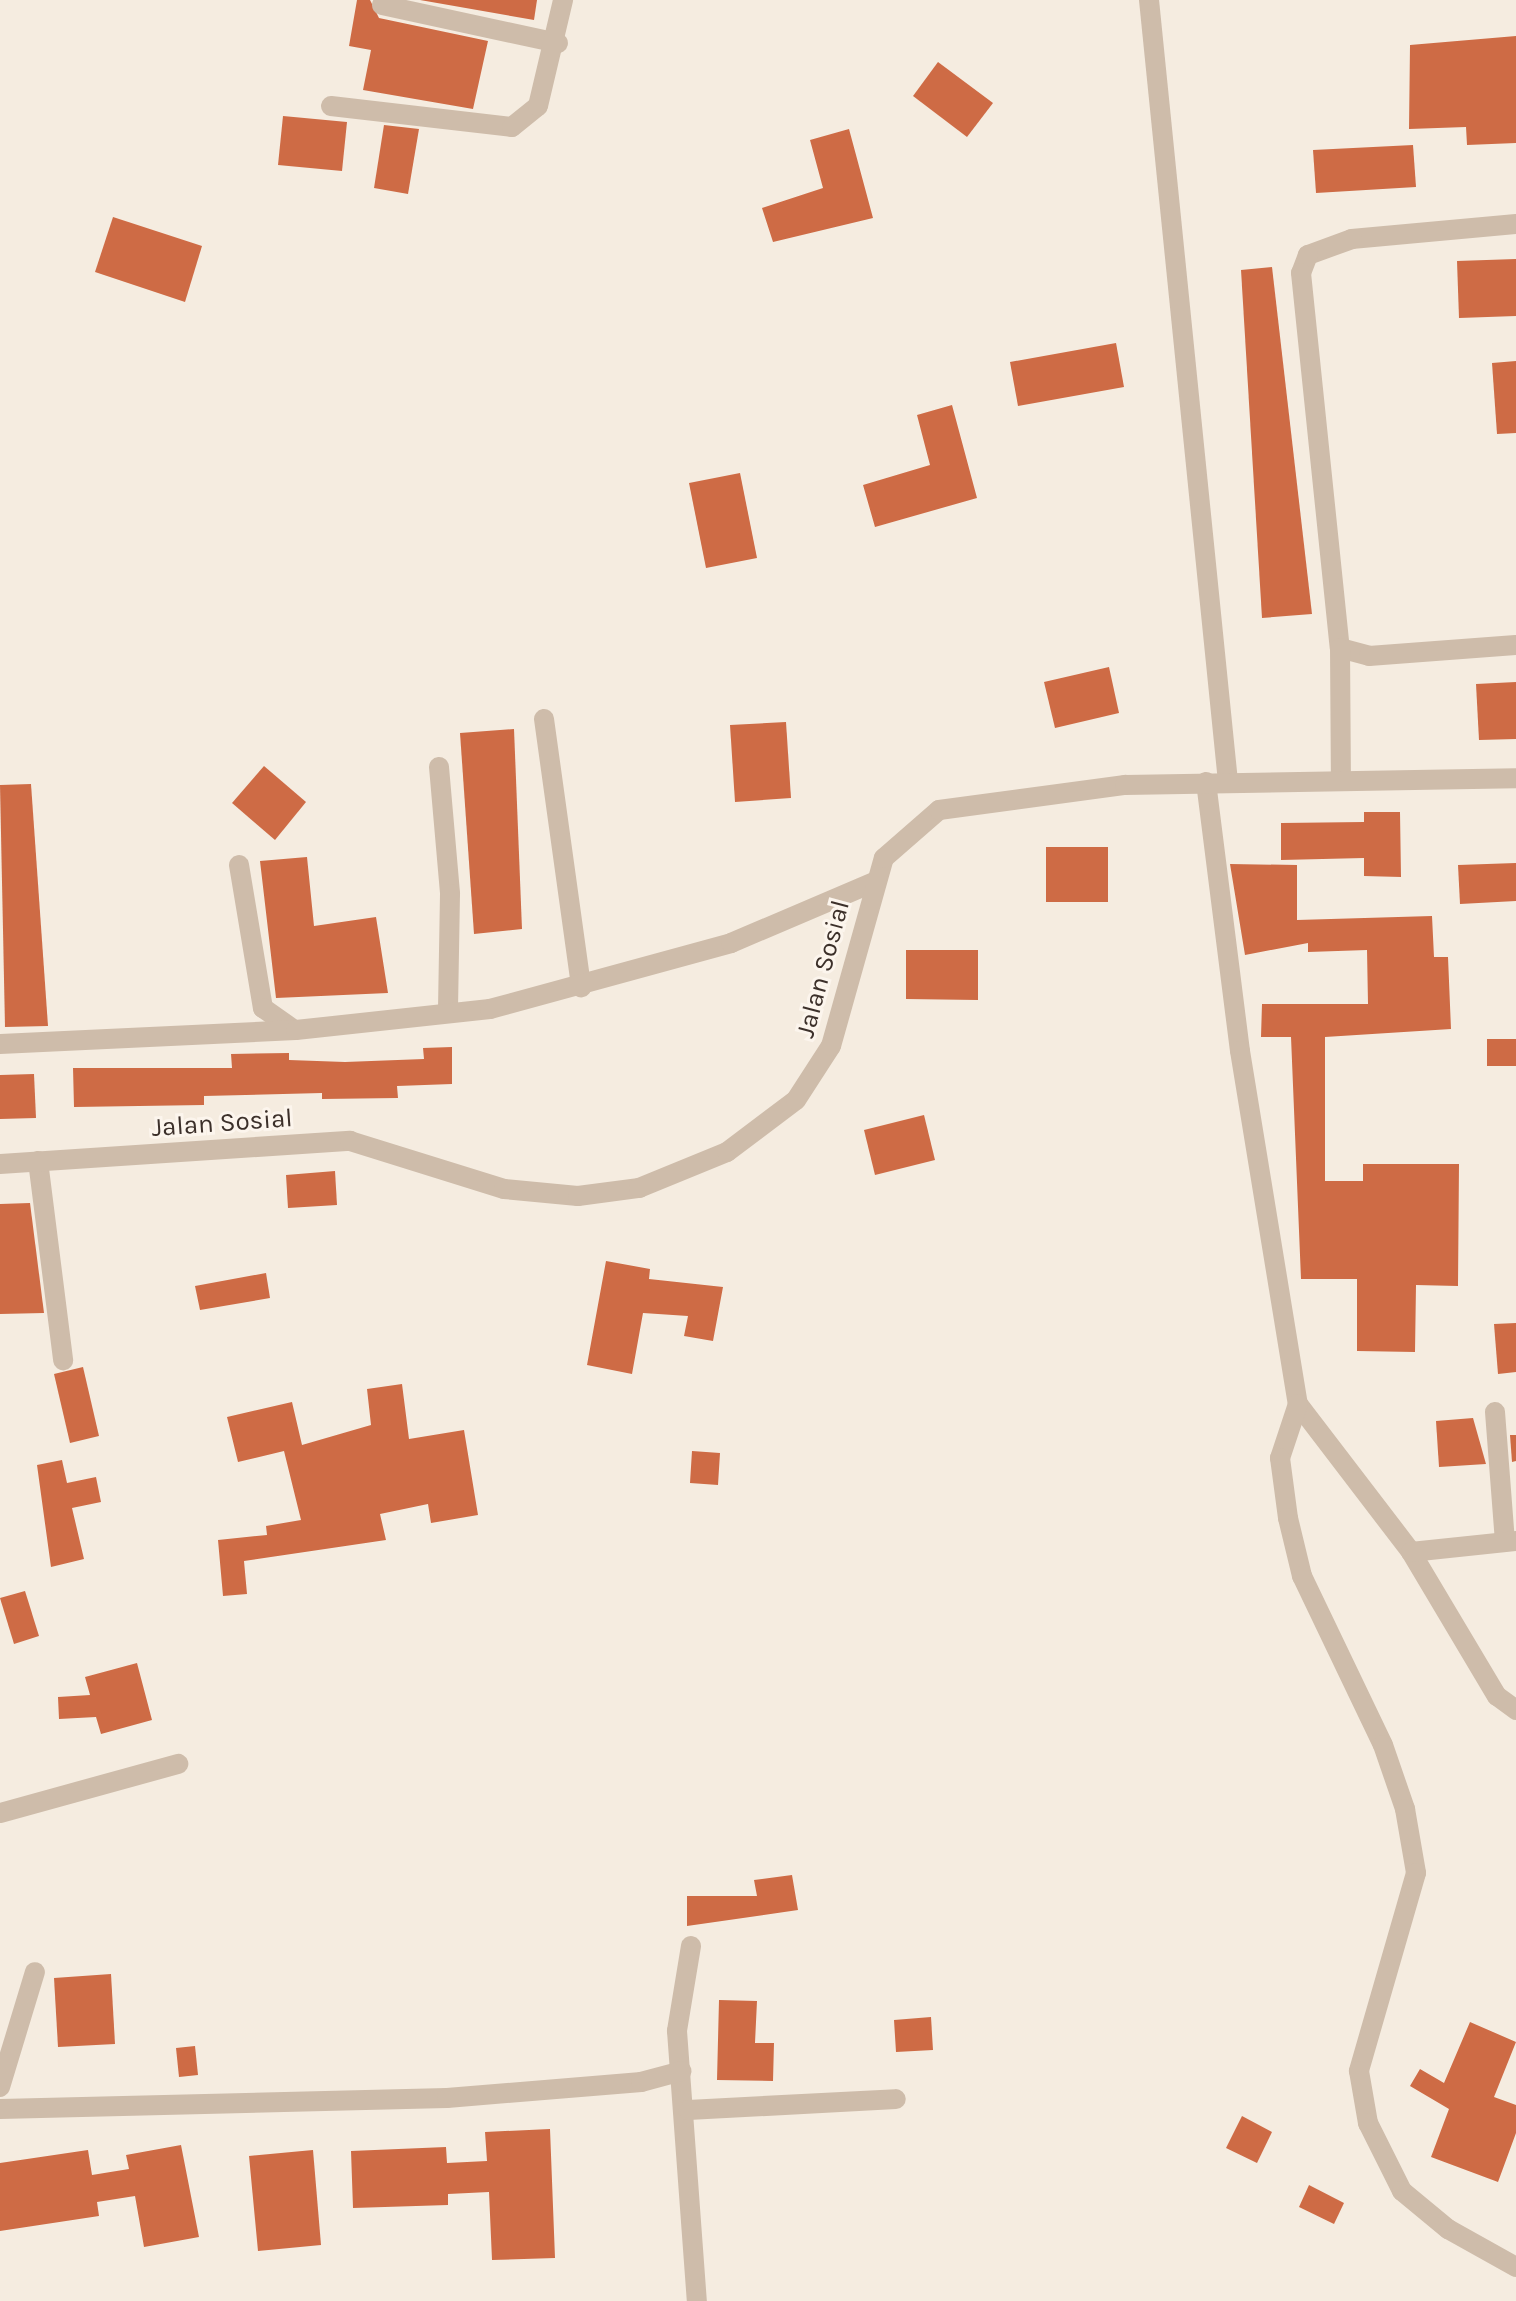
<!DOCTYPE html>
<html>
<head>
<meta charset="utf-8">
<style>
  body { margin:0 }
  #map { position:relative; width:1516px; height:2301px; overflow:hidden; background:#f5ece0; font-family:Karla,sans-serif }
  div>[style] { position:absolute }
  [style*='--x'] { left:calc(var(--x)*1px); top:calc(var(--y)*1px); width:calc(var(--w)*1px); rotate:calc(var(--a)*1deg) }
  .building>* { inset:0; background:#ce6b45 }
  .street>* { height:20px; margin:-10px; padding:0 10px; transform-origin:10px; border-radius:10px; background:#cebcaa }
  span { translate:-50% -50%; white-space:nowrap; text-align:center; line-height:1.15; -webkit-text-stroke:6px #fcf5ed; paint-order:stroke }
  .street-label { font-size:26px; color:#3c302a }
</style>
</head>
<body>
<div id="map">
  <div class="building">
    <i style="clip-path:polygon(357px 0,370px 0,379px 18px,488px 41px,473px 109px,363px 90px,371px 50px,349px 46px)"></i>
    <i style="clip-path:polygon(420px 0,537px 0,534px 20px)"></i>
    <i style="clip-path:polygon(1516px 36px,1516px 143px,1467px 145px,1466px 127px,1409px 129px,1410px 45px)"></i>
    <i style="clip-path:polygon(938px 62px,993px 103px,967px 137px,913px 96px)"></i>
    <i style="clip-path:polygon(283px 116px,347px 122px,342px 171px,278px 165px)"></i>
    <i style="clip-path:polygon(384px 125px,419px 129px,408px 194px,374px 188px)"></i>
    <i style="clip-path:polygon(849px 129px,873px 218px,773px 242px,762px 208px,823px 188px,810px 140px)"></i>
    <i style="clip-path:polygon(1413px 145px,1416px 187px,1316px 193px,1313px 150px)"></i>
    <i style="clip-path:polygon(113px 217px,202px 246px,185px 302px,95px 272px)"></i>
    <i style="clip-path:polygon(1516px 259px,1516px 316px,1459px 318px,1457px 261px)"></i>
    <i style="clip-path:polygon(1272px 267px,1312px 614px,1262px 618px,1241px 270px)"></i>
    <i style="clip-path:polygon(1116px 343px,1124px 387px,1018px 406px,1010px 362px)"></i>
    <i style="clip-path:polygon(1516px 361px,1516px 433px,1497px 434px,1492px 363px)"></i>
    <i style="clip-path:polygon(952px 405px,977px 498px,875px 527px,863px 485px,930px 465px,917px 415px)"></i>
    <i style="clip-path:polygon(740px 473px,757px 558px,706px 568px,689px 483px)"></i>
    <i style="clip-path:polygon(1109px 667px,1119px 713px,1055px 728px,1044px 682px)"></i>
    <i style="clip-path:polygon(1516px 682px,1516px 739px,1479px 740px,1476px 684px)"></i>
    <i style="clip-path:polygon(786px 722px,791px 798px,735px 802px,730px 725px)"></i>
    <i style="clip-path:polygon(514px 729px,522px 929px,474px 934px,460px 733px)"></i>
    <i style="clip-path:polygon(264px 766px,306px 802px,275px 840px,232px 803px)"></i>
    <i style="clip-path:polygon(31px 784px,48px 1026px,5px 1027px,0 785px)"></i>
    <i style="clip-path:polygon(1364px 812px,1400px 812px,1401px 877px,1364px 876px,1364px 858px,1281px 860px,1281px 823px,1364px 822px)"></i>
    <i style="clip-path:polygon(1046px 847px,1108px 847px,1108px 902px,1046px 902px)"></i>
    <i style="clip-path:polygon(307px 857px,314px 926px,376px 917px,388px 993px,276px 998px,260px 861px)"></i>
    <i style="clip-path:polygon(1516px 863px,1516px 901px,1460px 904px,1458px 865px)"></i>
    <i style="clip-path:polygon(1230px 864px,1297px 865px,1297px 920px,1432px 916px,1434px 957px,1448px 957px,1451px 1029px,1325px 1037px,1325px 1181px,1363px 1181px,1363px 1164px,1459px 1164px,1458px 1286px,1416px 1285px,1415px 1352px,1357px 1351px,1357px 1279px,1301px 1279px,1291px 1037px,1261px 1037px,1262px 1004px,1368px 1004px,1367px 950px,1308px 952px,1308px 943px,1245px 955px)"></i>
    <i style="clip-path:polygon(906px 950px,978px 950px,978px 1000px,906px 999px)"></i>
    <i style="clip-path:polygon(1487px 1039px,1516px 1039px,1516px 1066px,1487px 1066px)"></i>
    <i style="clip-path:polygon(452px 1047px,452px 1084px,397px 1086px,398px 1098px,322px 1099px,322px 1093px,204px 1096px,204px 1105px,74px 1107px,73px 1068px,232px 1068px,231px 1054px,289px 1053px,289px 1060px,345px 1062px,424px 1059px,423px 1048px)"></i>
    <i style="clip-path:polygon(34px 1074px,36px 1118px,0 1119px,0 1075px)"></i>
    <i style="clip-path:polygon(924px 1115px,935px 1160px,875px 1175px,864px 1130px)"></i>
    <i style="clip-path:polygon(335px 1171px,337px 1205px,288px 1208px,286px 1175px)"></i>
    <i style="clip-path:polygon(30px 1203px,44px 1313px,0 1314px,0 1204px)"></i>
    <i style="clip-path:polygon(606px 1261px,650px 1269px,649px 1279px,723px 1287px,713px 1341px,684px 1336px,688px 1316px,643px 1313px,632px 1374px,587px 1365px)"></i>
    <i style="clip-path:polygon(266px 1273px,270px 1298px,200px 1310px,195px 1286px)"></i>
    <i style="clip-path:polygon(1516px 1323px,1516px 1372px,1498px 1374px,1494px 1324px)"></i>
    <i style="clip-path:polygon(83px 1367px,99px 1436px,70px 1443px,54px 1374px)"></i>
    <i style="clip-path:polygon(402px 1384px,409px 1439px,464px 1430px,478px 1515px,431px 1523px,428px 1504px,380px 1514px,386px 1540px,244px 1561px,247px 1594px,223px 1596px,218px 1540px,267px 1535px,266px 1526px,301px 1520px,284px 1451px,238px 1462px,227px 1417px,292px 1402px,302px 1445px,371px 1425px,367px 1389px)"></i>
    <i style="clip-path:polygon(1473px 1418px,1486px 1464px,1439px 1467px,1436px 1421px)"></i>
    <i style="clip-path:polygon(1510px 1435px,1516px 1435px,1516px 1461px,1512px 1462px)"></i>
    <i style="clip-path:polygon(692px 1451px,720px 1453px,718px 1485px,690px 1483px)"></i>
    <i style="clip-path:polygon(62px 1460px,67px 1483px,96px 1477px,101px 1502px,72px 1508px,84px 1559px,51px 1567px,37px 1465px)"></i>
    <i style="clip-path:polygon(25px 1591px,39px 1636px,14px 1644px,0 1598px)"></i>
    <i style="clip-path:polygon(137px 1663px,152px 1720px,101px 1734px,96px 1717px,59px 1719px,58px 1697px,90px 1695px,85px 1677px)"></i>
    <i style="clip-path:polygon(792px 1875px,798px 1910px,687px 1926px,687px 1896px,757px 1896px,754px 1880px)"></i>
    <i style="clip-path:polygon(111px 1974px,115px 2044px,58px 2047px,54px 1978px)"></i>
    <i style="clip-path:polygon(719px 2000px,757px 2001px,755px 2043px,774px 2043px,773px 2081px,717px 2080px)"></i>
    <i style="clip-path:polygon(931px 2017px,933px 2050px,896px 2052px,894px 2020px)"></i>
    <i style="clip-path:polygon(1470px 2022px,1516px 2042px,1494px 2097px,1516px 2105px,1516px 2133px,1498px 2182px,1431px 2157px,1449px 2109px,1410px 2086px,1420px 2069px,1444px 2083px)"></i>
    <i style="clip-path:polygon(195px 2046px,198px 2075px,179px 2077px,176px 2048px)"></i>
    <i style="clip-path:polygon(1242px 2116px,1272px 2132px,1257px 2163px,1226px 2148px)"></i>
    <i style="clip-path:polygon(550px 2129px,555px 2258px,492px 2260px,489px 2192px,448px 2194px,448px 2205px,353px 2208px,351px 2151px,446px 2147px,447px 2163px,487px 2161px,485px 2132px)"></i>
    <i style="clip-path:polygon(181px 2145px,199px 2237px,144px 2247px,135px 2196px,97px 2202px,99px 2216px,0 2231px,0 2163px,88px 2150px,92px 2175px,129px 2169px,126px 2155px)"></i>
    <i style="clip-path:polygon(313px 2150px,321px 2245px,258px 2251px,249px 2156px)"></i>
    <i style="clip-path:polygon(1309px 2185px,1344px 2203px,1334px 2224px,1299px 2207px)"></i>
  </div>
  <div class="street">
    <i style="--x:1149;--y:0;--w:786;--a:84.23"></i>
    <i style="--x:382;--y:5;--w:180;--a:12.2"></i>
    <i style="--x:331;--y:106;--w:182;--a:6.6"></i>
    <i style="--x:512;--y:127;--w:33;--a:-39"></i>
    <i style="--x:538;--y:106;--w:109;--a:-76.7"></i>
    <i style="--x:1516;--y:224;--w:165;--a:174.8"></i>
    <i style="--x:1352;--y:239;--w:47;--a:160"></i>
    <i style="--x:1308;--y:255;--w:19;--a:111"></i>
    <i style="--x:1301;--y:273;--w:377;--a:84.1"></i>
    <i style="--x:1340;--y:648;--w:30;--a:15"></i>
    <i style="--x:1369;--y:656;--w:147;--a:-4.3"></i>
    <i style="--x:1340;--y:648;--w:133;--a:89.6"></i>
    <i style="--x:544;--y:719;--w:271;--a:82.1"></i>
    <i style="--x:439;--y:767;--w:127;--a:85"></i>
    <i style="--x:450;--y:894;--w:119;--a:91"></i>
    <i style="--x:1206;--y:782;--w:271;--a:82.8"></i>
    <i style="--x:1240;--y:1051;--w:358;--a:80.7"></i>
    <i style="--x:1298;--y:1404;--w:186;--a:52.6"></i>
    <i style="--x:1411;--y:1552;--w:168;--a:59.2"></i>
    <i style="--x:1497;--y:1696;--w:24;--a:36"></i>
    <i style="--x:239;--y:865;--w:145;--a:80.5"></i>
    <i style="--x:263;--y:1008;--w:35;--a:35"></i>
    <i style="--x:0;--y:1044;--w:296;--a:-2.7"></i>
    <i style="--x:296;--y:1030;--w:195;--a:-6.2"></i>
    <i style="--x:490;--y:1009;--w:250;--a:-15.3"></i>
    <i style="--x:731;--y:943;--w:155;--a:-23.1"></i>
    <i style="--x:38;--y:1161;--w:201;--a:82.8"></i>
    <i style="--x:0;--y:1164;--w:351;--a:-3.8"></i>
    <i style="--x:350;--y:1141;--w:161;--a:17.3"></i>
    <i style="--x:504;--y:1189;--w:74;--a:5.4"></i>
    <i style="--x:578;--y:1196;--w:62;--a:-7.5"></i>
    <i style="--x:639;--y:1188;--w:95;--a:-22.2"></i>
    <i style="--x:727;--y:1152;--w:86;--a:-37"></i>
    <i style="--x:796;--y:1100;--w:64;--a:-57.1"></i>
    <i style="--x:831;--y:1046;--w:195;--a:-74.3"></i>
    <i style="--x:884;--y:858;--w:73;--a:-41.1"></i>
    <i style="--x:939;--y:810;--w:188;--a:-7.7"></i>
    <i style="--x:1125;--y:785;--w:391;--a:-1"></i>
    <i style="--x:1298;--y:1404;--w:57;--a:108.4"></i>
    <i style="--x:1280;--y:1458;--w:61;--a:82.4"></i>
    <i style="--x:1288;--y:1518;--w:60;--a:76.4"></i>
    <i style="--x:1302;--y:1576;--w:187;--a:64.4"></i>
    <i style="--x:1383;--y:1745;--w:68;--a:71"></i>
    <i style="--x:1405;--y:1809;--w:65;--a:80.2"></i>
    <i style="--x:1416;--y:1873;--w:206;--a:106.1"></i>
    <i style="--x:1359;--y:2071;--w:53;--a:80.2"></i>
    <i style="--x:1368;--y:2123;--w:76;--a:63.4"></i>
    <i style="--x:1402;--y:2191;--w:60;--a:39.6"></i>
    <i style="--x:1448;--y:2229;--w:78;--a:29.2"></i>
    <i style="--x:1495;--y:1412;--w:130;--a:85.6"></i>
    <i style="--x:1411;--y:1552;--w:106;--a:-6"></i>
    <i style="--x:0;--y:1813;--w:185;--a:-15.4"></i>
    <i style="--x:691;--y:1946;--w:86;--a:99.4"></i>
    <i style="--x:677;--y:2031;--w:271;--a:85.8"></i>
    <i style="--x:0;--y:2087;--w:120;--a:-73.1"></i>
    <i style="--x:0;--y:2109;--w:447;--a:-1.4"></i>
    <i style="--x:447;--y:2098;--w:195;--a:-4.7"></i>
    <i style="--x:641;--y:2082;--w:42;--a:-15"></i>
    <i style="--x:688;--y:2110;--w:208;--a:-3"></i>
  </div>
  <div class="street-label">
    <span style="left:823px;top:969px;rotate:-75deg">Jalan Sosial</span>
    <span style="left:222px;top:1123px;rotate:-4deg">Jalan Sosial</span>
  </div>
</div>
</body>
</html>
